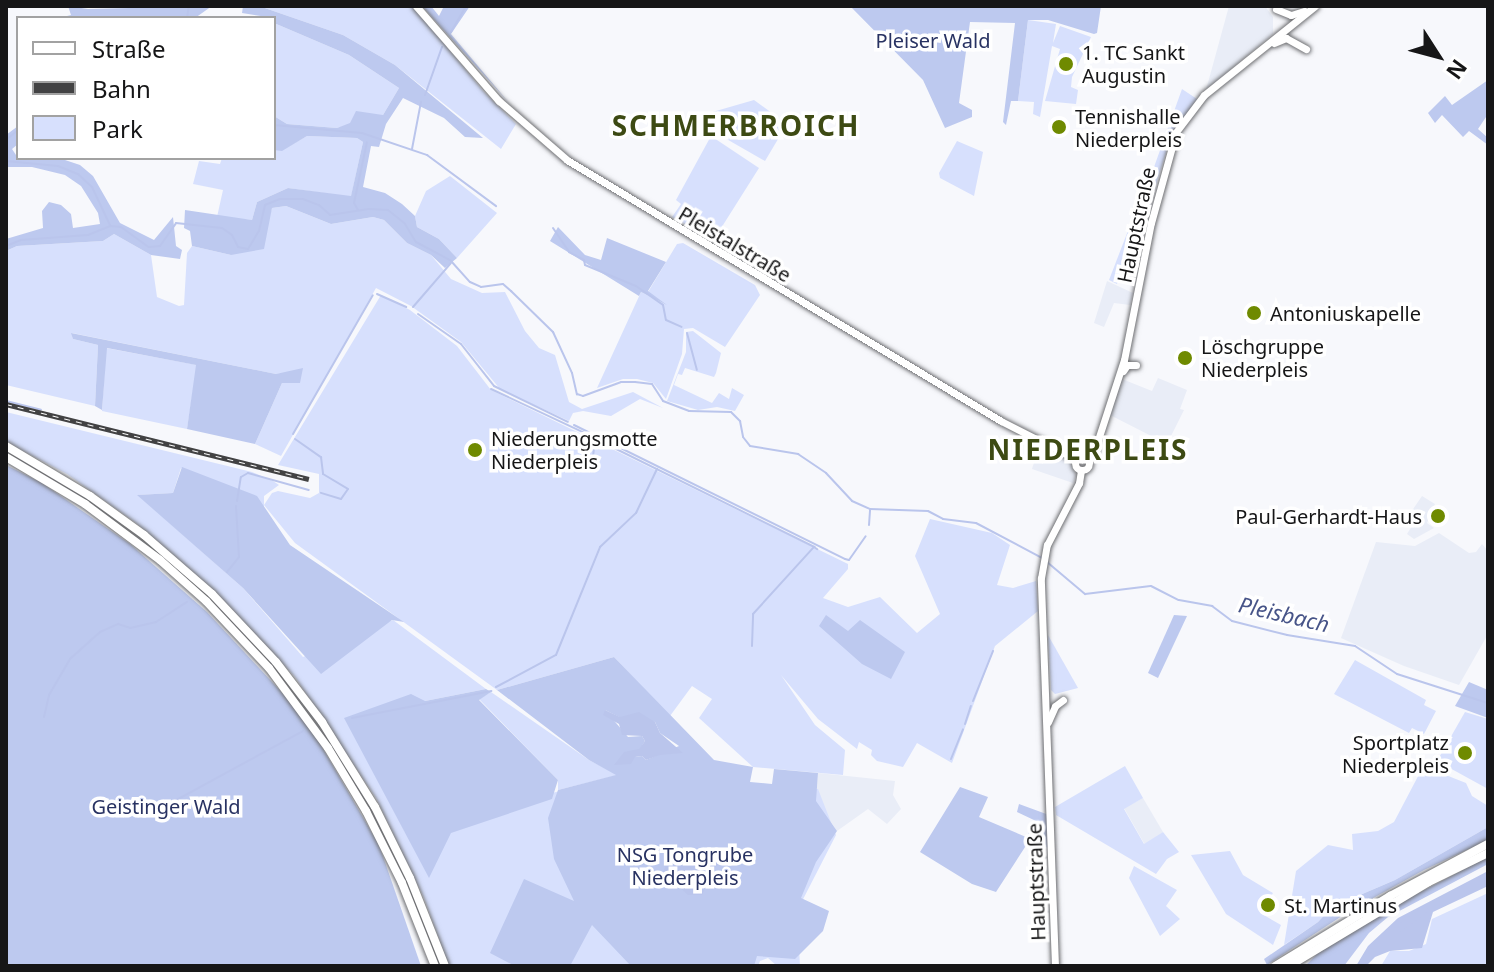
<!DOCTYPE html>
<html>
<head>
<meta charset="utf-8">
<style>
  body { margin:0 }
  #map { position:relative; width:1494px; height:972px; overflow:hidden; background:#f7f8fc; font-family:"Noto Sans",sans-serif }
  div>[style] { position:absolute }
  [style*='--x'] { left:calc(var(--x)*1px); top:calc(var(--y)*1px); width:calc(var(--w)*1px); rotate:calc(var(--a)*1deg) }
  .built>* { inset:0; background:#e9edf7 }
  .green>* { inset:0; background:#d7e0fd }
  .forest>* { inset:0; background:#bdc9ef }
  .water>* { inset:0; background:#bac5ec }
  .stream>* { height:2px; margin:-1px; padding:0 1px; transform-origin:1px; border-radius:1px; background:#bac5ec }
  .river>* { height:7px; margin:-3.5px; padding:0 3.5px; transform-origin:3.5px; border-radius:3.5px; background:#bac5ec }
  .roads { filter:drop-shadow(0 0 2px #6e6f72) drop-shadow(0 0 2px #6e6f72) }
  .major>* { height:7px; margin:-3.5px; padding:0 3.5px; transform-origin:3.5px; border-radius:3.5px; background:#fff }
  .major>.ring { margin:-3.5px; padding:0; box-sizing:content-box; background:none; border:7px solid #fff; border-radius:50% }
  .highway>* { height:8px; margin:-4px; padding:0 4px; transform-origin:4px; border-radius:4px; background:#fff }
  .rail>* { height:5px; margin-top:-2.5px; transform-origin:0; background:repeating-linear-gradient(90deg,#fff 0 6px,#424243 0 12px); box-sizing:border-box; border-block:2px solid #424243 }
  .dots>* { width:22px; height:22px; translate:-50% -50%; box-sizing:border-box; border:4px solid #fff; border-radius:50% }
  span { translate:-50% -50%; white-space:nowrap; text-align:center; line-height:1.15; -webkit-text-stroke:7px #fff; paint-order:stroke }
  .park-label { font-size:20px; color:#283262 }
  .poi-label { font-size:20px; color:#161617 }
  .left { translate:0 -50%; text-align:left }
  .right { translate:-100% -50%; text-align:right }
  .street-label { font-size:20px; color:#161617 }
  .water-label { font-size:22px; color:#475488; font-style:italic }
  .district-label { font-size:28px; color:#3d4a13; font-weight:700; letter-spacing:2px }
  .frame { position:absolute; inset:0; border:8px solid #161617; pointer-events:none }
  .legend { position:absolute; left:16px; top:16px; width:260px; height:144px; box-sizing:border-box; background:#fff; border:2px solid #a2a2a2; margin:0; padding:10px 14px; list-style:none; font-size:24px; color:#161617 }
  .legend li { display:flex; align-items:center; gap:16px; height:40px }
  .legend b { width:40px; border:2px solid #a2a2a2 }
  .north { position:absolute; left:1398px; top:16px; width:80px; height:80px; -webkit-text-stroke:6px #fff; paint-order:stroke; rotate:126deg; font-size:22px; font-weight:700; line-height:32px; text-align:center; color:#161617 }
  .north::after { content:''; display:block; margin:auto; width:28px; height:36px; background:#161617; clip-path:polygon(50% 0,100% 100%,50% 72%,0 100%) }
</style>
</head>
<body>
<div id="map">
  <div class="built">
    <i style="clip-path:polygon(1229px 6px,1265px 6px,1273px 17px,1273px 34px,1206px 90px)"></i>
    <i style="clip-path:polygon(1107px 281px,1133px 293px,1130px 305px,1114px 303px,1104px 327px,1094px 323px)"></i>
    <i style="clip-path:polygon(1158px 378px,1187px 390px,1180px 409px,1184px 410px,1167px 444px,1110px 415px,1122px 379px,1152px 391px)"></i>
    <i style="clip-path:polygon(1040px 444px,1070px 462px,1076px 476px,1073px 483px,1032px 469px)"></i>
    <i style="clip-path:polygon(1422px 496px,1435px 504px,1427px 523px,1434px 528px,1414px 539px,1407px 534px,1412px 526px,1407px 518px)"></i>
    <i style="clip-path:polygon(1439px 533px,1469px 553px,1476px 552px,1482px 544px,1488px 551px,1488px 634px,1459px 685px,1404px 666px,1341px 638px,1376px 542px,1415px 546px)"></i>
    <i style="clip-path:polygon(818px 773px,895px 781px,893px 795px,901px 809px,887px 824px,868px 809px,837px 831px,816px 801px)"></i>
    <i style="clip-path:polygon(1143px 798px,1163px 832px,1145px 845px,1124px 808px)"></i>
  </div>
  <div class="green">
    <i style="clip-path:polygon(259px 6px,413px 6px,483px 91px,516px 124px,501px 149px,395px 65px,343px 35px)"></i>
    <i style="clip-path:polygon(1028px 20px,1056px 24px,1053px 43px,1060px 26px,1091px 37px,1072px 77px,1071px 87px,1078px 90px,1076px 104px,1045px 101px,1060px 49px,1052px 46px,1040px 117px,1033px 114px,1034px 102px,1018px 101px)"></i>
    <i style="clip-path:polygon(274px 23px,349px 55px,399px 88px,383px 115px,337px 128px,287px 124px,274px 116px)"></i>
    <i style="clip-path:polygon(1182px 89px,1197px 99px,1171px 137px,1147px 213px,1138px 214px,1135px 209px,1154px 167px)"></i>
    <i style="clip-path:polygon(754px 100px,787px 124px,765px 161px,723px 137px,707px 117px,709px 113px)"></i>
    <i style="clip-path:polygon(307px 136px,357px 138px,363px 142px,351px 197px,288px 188px,257px 202px,252px 220px,217px 217px,223px 190px,193px 184px,199px 161px,220px 164px,222px 158px,274px 158px,274px 150px,282px 150px)"></i>
    <i style="clip-path:polygon(711px 136px,759px 168px,718px 233px,701px 233px,672px 217px,681px 204px,676px 200px)"></i>
    <i style="clip-path:polygon(957px 141px,983px 152px,974px 196px,940px 178px,939px 173px)"></i>
    <i style="clip-path:polygon(450px 176px,497px 213px,457px 258px,439px 239px,417px 227px,415px 216px,426px 191px)"></i>
    <i style="clip-path:polygon(286px 206px,331px 224px,373px 217px,384px 220px,407px 243px,431px 255px,451px 279px,482px 293px,505px 292px,525px 331px,539px 348px,555px 355px,569px 402px,582px 409px,633px 392px,663px 408px,640px 399px,611px 416px,583px 411px,573px 413px,569px 421px,500px 389px,461px 342px,411px 306px,376px 288px,281px 456px,255px 444px,282px 383px,295px 372px,276px 374px,72px 333px,73px 339px,98px 345px,95px 406px,6px 385px,6px 251px,17px 246px,103px 241px,114px 234px,151px 255px,157px 297px,179px 306px,184px 305px,187px 253px,192px 246px,231px 255px,269px 218px,272px 208px)"></i>
    <i style="clip-path:polygon(1131px 223px,1140px 236px,1140px 253px,1126px 253px,1117px 284px,1109px 280px)"></i>
    <i style="clip-path:polygon(683px 243px,755px 285px,760px 295px,725px 347px,693px 328px,684px 329px,682px 354px,666px 399px,653px 383px,637px 379px,623px 379px,597px 388px,641px 292px,665px 304px,648px 292px,677px 244px)"></i>
    <i style="clip-path:polygon(381px 295px,410px 310px,457px 346px,491px 390px,848px 564px,848px 569px,823px 598px,848px 607px,880px 597px,917px 633px,940px 614px,915px 556px,930px 519px,992px 533px,1010px 545px,997px 585px,1013px 588px,1036px 581px,1038px 611px,995px 646px,952px 763px,917px 743px,903px 767px,877px 761px,871px 755px,872px 750px,859px 742px,857px 749px,818px 719px,781px 675px,815px 725px,845px 750px,843px 775px,753px 767px,699px 718px,712px 699px,692px 686px,670px 716px,614px 657px,497px 690px,295px 543px,264px 505px,272px 493px,278px 491px,310px 498px,319px 493px,319px 474px,278px 465px)"></i>
    <i style="clip-path:polygon(693px 331px,721px 353px,716px 373px,714px 377px,685px 368px,682px 375px,678px 374px,674px 385px,712px 403px,719px 393px,729px 399px,732px 388px,744px 395px,735px 411px,717px 407px,698px 410px,667px 401px,686px 352px,686px 332px)"></i>
    <i style="clip-path:polygon(106px 348px,197px 365px,187px 429px,102px 411px)"></i>
    <i style="clip-path:polygon(6px 412px,252px 472px,273px 481px,279px 485px,264px 496px,264px 511px,181px 468px,173px 493px,138px 495px,243px 588px,303px 657px,393px 620px,486px 689px,425px 701px,379px 782px,405px 832px,475px 810px,583px 786px,743px 782px,818px 789px,836px 835px,797px 911px,800px 966px,777px 966px,768px 958px,760px 961px,758px 966px,449px 966px,424px 898px,376px 798px,295px 677px,216px 592px,136px 523px,67px 474px,6px 442px)"></i>
    <i style="clip-path:polygon(1048px 635px,1078px 688px,1055px 694px,1051px 690px)"></i>
    <i style="clip-path:polygon(1355px 660px,1426px 700px,1424px 705px,1436px 711px,1424px 734px,1412px 728px,1409px 733px,1334px 694px)"></i>
    <i style="clip-path:polygon(491px 692px,589px 760px,618px 775px,558px 790px,558px 780px,479px 699px)"></i>
    <i style="clip-path:polygon(1465px 712px,1488px 719px,1488px 789px,1437px 761px)"></i>
    <i style="clip-path:polygon(1425px 763px,1433px 770px,1466px 783px,1472px 796px,1488px 806px,1488px 827px,1395px 880px,1332px 907px,1318px 922px,1284px 945px,1296px 871px,1328px 845px,1353px 850px,1352px 834px,1378px 831px,1394px 822px)"></i>
    <i style="clip-path:polygon(1125px 766px,1143px 798px,1124px 809px,1144px 844px,1163px 832px,1179px 852px,1167px 859px,1156px 874px,1056px 815px,1055px 807px)"></i>
    <i style="clip-path:polygon(1230px 851px,1243px 875px,1273px 893px,1260px 913px,1281px 925px,1273px 945px,1226px 914px,1191px 855px)"></i>
    <i style="clip-path:polygon(1134px 866px,1177px 890px,1166px 906px,1180px 919px,1160px 936px,1129px 878px)"></i>
    <i style="clip-path:polygon(1488px 893px,1488px 966px,1381px 966px,1390px 951px,1409px 951px,1426px 944px,1432px 919px)"></i>
  </div>
  <div class="forest">
    <i style="clip-path:polygon(68px 6px,88px 9px,212px 6px,195px 18px,59px 18px,71px 15px)"></i>
    <i style="clip-path:polygon(243px 6px,259px 6px,343px 35px,395px 65px,483px 138px,465px 137px,444px 118px,403px 98px,386px 124px,379px 147px,371px 146px,363px 187px,385px 193px,402px 204px,415px 216px,417px 227px,439px 239px,457px 258px,445px 268px,431px 255px,407px 243px,384px 220px,373px 217px,331px 224px,286px 206px,272px 208px,264px 249px,231px 255px,192px 246px,190px 231px,184px 228px,185px 210px,252px 220px,257px 202px,288px 188px,351px 196px,363px 142px,357px 138px,307px 136px,282px 151px,274px 150px,274px 116px,287px 124px,337px 128px,350px 123px,356px 111px,383px 115px,399px 88px,349px 55px,274px 23px,274px 18px,242px 13px)"></i>
    <i style="clip-path:polygon(422px 6px,431px 6px,439px 16px,444px 6px,470px 6px,451px 34px,510px 104px)"></i>
    <i style="clip-path:polygon(850px 6px,1101px 6px,1097px 33px,1094px 34px,1048px 20px,1028px 20px,1018px 101px,1011px 101px,1006px 125px,1003px 122px,1015px 23px,970px 22px,959px 103px,972px 110px,972px 117px,945px 128px,923px 80px)"></i>
    <i style="clip-path:polygon(1488px 80px,1488px 114px,1478px 129px,1488px 138px,1488px 145px,1469px 131px,1463px 137px,1442px 115px,1435px 123px,1428px 113px,1445px 96px,1452px 105px)"></i>
    <i style="clip-path:polygon(18px 126px,18px 144px,12px 149px,18px 158px,59px 158px,80px 165px,93px 176px,120px 223px,154px 240px,173px 217px,176px 246px,182px 250px,180px 259px,151px 255px,114px 234px,103px 241px,17px 246px,6px 251px,6px 239px,43px 228px,42px 211px,49px 202px,61px 205px,71px 214px,73px 228px,100px 224px,98px 213px,81px 186px,65px 175px,32px 167px,6px 167px,6px 135px)"></i>
    <i style="clip-path:polygon(558px 227px,585px 255px,601px 260px,607px 238px,666px 262px,648px 291px,667px 305px,641px 292px,639px 296px,550px 241px)"></i>
    <i style="clip-path:polygon(71px 333px,276px 374px,303px 368px,300px 383px,282px 383px,255px 444px,187px 429px,196px 365px,107px 348px,102px 410px,95px 406px,98px 345px,73px 339px)"></i>
    <i style="clip-path:polygon(6px 465px,42px 483px,130px 544px,207px 612px,286px 697px,319px 742px,379px 845px,421px 966px,6px 966px)"></i>
    <i style="clip-path:polygon(182px 467px,257px 496px,290px 545px,404px 622px,392px 620px,321px 674px,243px 588px,137px 495px,173px 493px)"></i>
    <i style="clip-path:polygon(826px 615px,848px 631px,860px 620px,905px 652px,891px 679px,862px 664px,819px 626px)"></i>
    <i style="clip-path:polygon(1174px 615px,1187px 616px,1158px 678px,1148px 673px)"></i>
    <i style="clip-path:polygon(evenodd,614px 657px,714px 760px,753px 767px,750px 782px,772px 784px,774px 769px,818px 773px,816px 801px,837px 831px,816px 862px,801px 898px,829px 911px,823px 931px,795px 959px,757px 956px,754px 966px,631px 966px,592px 925px,570px 966px,515px 966px,490px 953px,524px 879px,574px 901px,554px 859px,548px 818px,558px 790px,616px 775px,589px 760px,497px 690px,614px 657px,605px 710px,619px 717px,655px 722px,660px 733px,679px 746px,646px 760px,642px 756px,635px 757px,645px 741px,642px 736px,628px 737px,605px 710px)"></i>
    <i style="clip-path:polygon(1469px 682px,1488px 690px,1488px 718px,1455px 706px)"></i>
    <i style="clip-path:polygon(486px 689px,491px 692px,479px 700px,558px 780px,552px 799px,451px 833px,429px 878px,344px 718px,411px 694px,425px 701px)"></i>
    <i style="clip-path:polygon(960px 787px,988px 797px,979px 817px,1026px 837px,1036px 821px,1017px 812px,1019px 804px,1049px 815px,1050px 848px,1027px 844px,996px 892px,972px 884px,920px 852px)"></i>
    <i style="clip-path:polygon(1488px 827px,1488px 840px,1424px 870px,1348px 912px,1267px 965px,1264px 959px,1318px 922px,1332px 907px,1395px 880px)"></i>
    <i style="clip-path:polygon(1488px 857px,1488px 864px,1388px 917px,1369px 933px,1344px 966px,1307px 964px,1319px 952px,1411px 897px)"></i>
  </div>
  <div class="water">
    <i style="clip-path:polygon(605px 710px,620px 717px,639px 712px,655px 722px,660px 733px,683px 753px,660px 755px,646px 760px,642px 756px,635px 757px,631px 764px,614px 765px,624px 752px,639px 749px,645px 741px,642px 736px,622px 735px,619px 724px,603px 715px)"></i>
    <i style="clip-path:polygon(736px 851px,738px 856px,735px 860px,716px 866px,702px 895px,688px 895px,663px 872px,671px 853px,696px 856px)"></i>
    <i style="clip-path:polygon(1488px 871px,1488px 886px,1433px 912px,1422px 948px,1390px 951px,1375px 957px,1366px 966px,1356px 966px,1368px 946px,1398px 918px)"></i>
  </div>
  <div class="stream">
    <i style="--x:187;--y:18;--w:12;--a:-81"></i>
    <i style="--x:451;--y:32;--w:30;--a:-60"></i>
    <i style="--x:425;--y:95;--w:51;--a:-70.5"></i>
    <i style="--x:274;--y:125;--w:88;--a:5.2"></i>
    <i style="--x:362;--y:133;--w:69;--a:18.7"></i>
    <i style="--x:427;--y:155;--w:86;--a:36.5"></i>
    <i style="--x:6;--y:140;--w:16;--a:-40"></i>
    <i style="--x:412;--y:149;--w:48;--a:-79.2"></i>
    <i style="--x:6;--y:161;--w:52;--a:5.5"></i>
    <i style="--x:58;--y:166;--w:22;--a:22"></i>
    <i style="--x:78;--y:174;--w:19;--a:43"></i>
    <i style="--x:92;--y:187;--w:42;--a:64.7"></i>
    <i style="--x:358;--y:210;--w:8;--a:-120"></i>
    <i style="--x:354;--y:203;--w:62;--a:-78"></i>
    <i style="--x:553;--y:228;--w:29;--a:56"></i>
    <i style="--x:569;--y:252;--w:17;--a:28"></i>
    <i style="--x:584;--y:260;--w:5;--a:79"></i>
    <i style="--x:585;--y:265;--w:55;--a:22.4"></i>
    <i style="--x:636;--y:286;--w:33;--a:35"></i>
    <i style="--x:663;--y:305;--w:15;--a:79"></i>
    <i style="--x:666;--y:320;--w:17;--a:24"></i>
    <i style="--x:6;--y:246;--w:16;--a:-22"></i>
    <i style="--x:21;--y:240;--w:67;--a:-4.3"></i>
    <i style="--x:88;--y:235;--w:24;--a:-22"></i>
    <i style="--x:110;--y:226;--w:11;--a:5"></i>
    <i style="--x:121;--y:227;--w:34;--a:36"></i>
    <i style="--x:149;--y:247;--w:11;--a:-5"></i>
    <i style="--x:160;--y:246;--w:28;--a:-55"></i>
    <i style="--x:176;--y:223;--w:46;--a:6.2"></i>
    <i style="--x:222;--y:228;--w:12;--a:35"></i>
    <i style="--x:232;--y:235;--w:13;--a:63"></i>
    <i style="--x:238;--y:247;--w:10;--a:11"></i>
    <i style="--x:248;--y:249;--w:21;--a:-59"></i>
    <i style="--x:259;--y:231;--w:27;--a:-77"></i>
    <i style="--x:265;--y:205;--w:16;--a:-22"></i>
    <i style="--x:280;--y:199;--w:23;--a:0"></i>
    <i style="--x:303;--y:199;--w:17;--a:21"></i>
    <i style="--x:319;--y:205;--w:15;--a:42"></i>
    <i style="--x:330;--y:215;--w:39;--a:-9"></i>
    <i style="--x:369;--y:209;--w:19;--a:3"></i>
    <i style="--x:388;--y:210;--w:22;--a:39"></i>
    <i style="--x:405;--y:224;--w:21;--a:59"></i>
    <i style="--x:416;--y:242;--w:40;--a:28"></i>
    <i style="--x:451;--y:261;--w:28;--a:48"></i>
    <i style="--x:470;--y:282;--w:12;--a:24"></i>
    <i style="--x:481;--y:287;--w:22;--a:-8"></i>
    <i style="--x:503;--y:284;--w:11;--a:41"></i>
    <i style="--x:511;--y:291;--w:59;--a:44.3"></i>
    <i style="--x:553;--y:332;--w:45;--a:65.1"></i>
    <i style="--x:572;--y:373;--w:22;--a:77"></i>
    <i style="--x:577;--y:394;--w:6;--a:18"></i>
    <i style="--x:583;--y:396;--w:40;--a:-20.2"></i>
    <i style="--x:621;--y:382;--w:14;--a:0"></i>
    <i style="--x:635;--y:382;--w:17;--a:7"></i>
    <i style="--x:652;--y:384;--w:20;--a:57"></i>
    <i style="--x:663;--y:401;--w:28;--a:21"></i>
    <i style="--x:689;--y:411;--w:42;--a:1.4"></i>
    <i style="--x:731;--y:412;--w:13;--a:45"></i>
    <i style="--x:740;--y:421;--w:16;--a:79"></i>
    <i style="--x:743;--y:437;--w:11;--a:52"></i>
    <i style="--x:750;--y:446;--w:49;--a:9.5"></i>
    <i style="--x:798;--y:454;--w:34;--a:34"></i>
    <i style="--x:826;--y:473;--w:38;--a:47"></i>
    <i style="--x:852;--y:501;--w:20;--a:24"></i>
    <i style="--x:870;--y:509;--w:58;--a:2"></i>
    <i style="--x:928;--y:511;--w:17;--a:28"></i>
    <i style="--x:943;--y:519;--w:33;--a:7"></i>
    <i style="--x:976;--y:523;--w:75;--a:27.9"></i>
    <i style="--x:377;--y:294;--w:32;--a:24"></i>
    <i style="--x:413;--y:307;--w:58;--a:-49.2"></i>
    <i style="--x:418;--y:314;--w:52;--a:34.9"></i>
    <i style="--x:461;--y:344;--w:53;--a:51.8"></i>
    <i style="--x:494;--y:386;--w:82;--a:25.9"></i>
    <i style="--x:687;--y:333;--w:38;--a:75"></i>
    <i style="--x:491;--y:389;--w:115;--a:25.2"></i>
    <i style="--x:595;--y:438;--w:20;--a:96"></i>
    <i style="--x:6;--y:401;--w:36;--a:14"></i>
    <i style="--x:574;--y:425;--w:302;--a:26.3"></i>
    <i style="--x:845;--y:559;--w:4;--a:14"></i>
    <i style="--x:849;--y:560;--w:29;--a:-55"></i>
    <i style="--x:293;--y:434;--w:160;--a:-60.1"></i>
    <i style="--x:295;--y:439;--w:32;--a:35"></i>
    <i style="--x:321;--y:457;--w:17;--a:83"></i>
    <i style="--x:323;--y:474;--w:29;--a:31"></i>
    <i style="--x:348;--y:489;--w:12;--a:125"></i>
    <i style="--x:341;--y:499;--w:21;--a:-163"></i>
    <i style="--x:602;--y:442;--w:237;--a:26.3"></i>
    <i style="--x:237;--y:501;--w:24;--a:-81"></i>
    <i style="--x:241;--y:477;--w:8;--a:-30"></i>
    <i style="--x:248;--y:473;--w:63;--a:15.6"></i>
    <i style="--x:869;--y:525;--w:15;--a:-86"></i>
    <i style="--x:1047;--y:562;--w:50;--a:40.1"></i>
    <i style="--x:1085;--y:594;--w:66;--a:-6.9"></i>
    <i style="--x:1151;--y:586;--w:31;--a:27"></i>
    <i style="--x:1179;--y:600;--w:34;--a:10"></i>
    <i style="--x:1212;--y:606;--w:25;--a:37"></i>
    <i style="--x:1232;--y:621;--w:57;--a:14.3"></i>
    <i style="--x:1287;--y:635;--w:69;--a:9.2"></i>
    <i style="--x:1355;--y:646;--w:50;--a:33.7"></i>
    <i style="--x:1397;--y:674;--w:96;--a:17.7"></i>
    <i style="--x:227;--y:572;--w:19;--a:-51"></i>
    <i style="--x:239;--y:557;--w:51;--a:-93.4"></i>
    <i style="--x:752;--y:646;--w:32;--a:-88"></i>
    <i style="--x:753;--y:614;--w:91;--a:-47.7"></i>
    <i style="--x:814;--y:547;--w:4;--a:34"></i>
    <i style="--x:496;--y:687;--w:68;--a:-28.1"></i>
    <i style="--x:556;--y:655;--w:117;--a:-67.8"></i>
    <i style="--x:600;--y:547;--w:50;--a:-43.4"></i>
    <i style="--x:636;--y:513;--w:49;--a:-64.5"></i>
    <i style="--x:973;--y:701;--w:54;--a:-68.2"></i>
    <i style="--x:44;--y:717;--w:23;--a:-77"></i>
    <i style="--x:49;--y:695;--w:42;--a:-59.7"></i>
    <i style="--x:70;--y:659;--w:40;--a:-42"></i>
    <i style="--x:100;--y:632;--w:20;--a:-24"></i>
    <i style="--x:118;--y:624;--w:13;--a:18"></i>
    <i style="--x:130;--y:628;--w:27;--a:-13"></i>
    <i style="--x:156;--y:622;--w:37;--a:-33"></i>
    <i style="--x:352;--y:718;--w:142;--a:-11"></i>
    <i style="--x:965;--y:724;--w:19;--a:-72"></i>
    <i style="--x:951;--y:759;--w:32;--a:-68"></i>
    <i style="--x:158;--y:810;--w:165;--a:-28.6"></i>
  </div>
  <div class="river">
    <i style="--x:1396;--y:930;--w:35;--a:-37"></i>
  </div>
  <div class="roads">
    <div class="major">
      <i style="--x:416;--y:6;--w:126;--a:48.9"></i>
      <i style="--x:499;--y:101;--w:90;--a:40.9"></i>
      <i style="--x:567;--y:160;--w:506;--a:31.02"></i>
      <i style="--x:1001;--y:421;--w:84;--a:26.9"></i>
      <i style="--x:1276;--y:9;--w:16;--a:22"></i>
      <i style="--x:1291;--y:15;--w:14;--a:-17"></i>
      <i style="--x:1274;--y:43;--w:13;--a:-23"></i>
      <i style="--x:1286;--y:38;--w:23;--a:29"></i>
      <i style="--x:1123;--y:371;--w:7;--a:-56"></i>
      <i style="--x:1127;--y:365;--w:9;--a:0"></i>
      <i class="ring" style="left:1075px;top:456px;width:7px;height:7px"></i>
      <i style="--x:1087;--y:459;--w:13;--a:-51"></i>
      <i style="--x:1095;--y:449;--w:94;--a:-72"></i>
      <i style="--x:1124;--y:360;--w:140;--a:-78.9"></i>
      <i style="--x:1151;--y:223;--w:94;--a:-74.6"></i>
      <i style="--x:1176;--y:132;--w:46;--a:-52.9"></i>
      <i style="--x:1204;--y:95;--w:142;--a:-38.7"></i>
      <i style="--x:1048;--y:722;--w:17;--a:-66"></i>
      <i style="--x:1055;--y:706;--w:10;--a:-37"></i>
      <i style="--x:1055;--y:966;--w:388;--a:-92.1"></i>
      <i style="--x:1041;--y:578;--w:34;--a:-80"></i>
      <i style="--x:1047;--y:545;--w:70;--a:-62.7"></i>
      <i style="--x:1079;--y:483;--w:13;--a:-81"></i>
    </div>
    <div class="highway">
      <i style="--x:6;--y:446;--w:98;--a:30.8"></i>
      <i style="--x:90;--y:496;--w:67;--a:35.8"></i>
      <i style="--x:144;--y:535;--w:90;--a:40.9"></i>
      <i style="--x:212;--y:594;--w:93;--a:46.7"></i>
      <i style="--x:276;--y:662;--w:76;--a:52.5"></i>
      <i style="--x:322;--y:722;--w:100;--a:58.1"></i>
      <i style="--x:375;--y:807;--w:79;--a:63.8"></i>
      <i style="--x:410;--y:878;--w:95;--a:68.3"></i>
      <i style="--x:6;--y:457;--w:92;--a:30.7"></i>
      <i style="--x:85;--y:504;--w:94;--a:36.7"></i>
      <i style="--x:160;--y:560;--w:62;--a:41.7"></i>
      <i style="--x:206;--y:601;--w:92;--a:46.8"></i>
      <i style="--x:269;--y:668;--w:99;--a:53.6"></i>
      <i style="--x:328;--y:748;--w:74;--a:58.9"></i>
      <i style="--x:366;--y:811;--w:80;--a:63.4"></i>
      <i style="--x:402;--y:883;--w:89;--a:68.3"></i>
      <i style="--x:1275;--y:966;--w:135;--a:-31.3"></i>
      <i style="--x:1390;--y:896;--w:111;--a:-28"></i>
      <i style="--x:1289;--y:966;--w:163;--a:-31"></i>
      <i style="--x:1429;--y:882;--w:66;--a:-26.2"></i>
    </div>
  </div>
  <div class="rail">
    <i style="--x:6;--y:404;--w:312;--a:13.9"></i>
  </div>
  <div class="dots">
    <i style="left:1066px;top:64px;background:#6f8a00"></i>
    <i style="left:1059px;top:127px;background:#6f8a00"></i>
    <i style="left:1254px;top:313px;background:#6f8a00"></i>
    <i style="left:1185px;top:358px;background:#6f8a00"></i>
    <i style="left:475px;top:450px;background:#6f8a00"></i>
    <i style="left:1438px;top:516px;background:#6f8a00"></i>
    <i style="left:1465px;top:753px;background:#6f8a00"></i>
    <i style="left:1268px;top:905px;background:#6f8a00"></i>
  </div>
  <div class="park-label">
    <span style="left:933px;top:40px">Pleiser Wald</span>
    <span style="left:166px;top:806px">Geistinger Wald</span>
    <span style="left:685px;top:866px">NSG Tongrube<br>Niederpleis</span>
  </div>
  <div class="poi-label">
    <span class="left" style="left:1082px;top:64px">1. TC Sankt<br>Augustin</span>
    <span class="left" style="left:1075px;top:128px">Tennishalle<br>Niederpleis</span>
    <span class="left" style="left:1270px;top:313px">Antoniuskapelle</span>
    <span class="left" style="left:1201px;top:358px">Löschgruppe<br>Niederpleis</span>
    <span class="left" style="left:491px;top:450px">Niederungsmotte<br>Niederpleis</span>
    <span class="right" style="left:1422px;top:516px">Paul-Gerhardt-Haus</span>
    <span class="right" style="left:1449px;top:754px">Sportplatz<br>Niederpleis</span>
    <span class="left" style="left:1284px;top:905px">St. Martinus</span>
  </div>
  <div class="street-label">
    <span style="left:1136px;top:225px;rotate:-78deg">Hauptstraße</span>
    <span style="left:735px;top:244px;rotate:31deg">Pleistalstraße</span>
    <span style="left:1036px;top:882px;rotate:-92deg">Hauptstraße</span>
  </div>
  <div class="water-label">
    <span style="left:1284px;top:614px;rotate:13deg">Pleisbach</span>
  </div>
  <div class="district-label">
    <span style="left:736px;top:125px">SCHMERBROICH</span>
    <span style="left:1088px;top:449px">NIEDERPLEIS</span>
  </div>
  <div class="frame"></div>
  <ul class="legend">
  <li><b style="height:10px;background:#fff"></b>Straße</li>
  <li><b style="height:10px;background:#424243"></b>Bahn</li>
  <li><b style="height:22px;background:#d7e0fd"></b>Park</li>
  </ul>
  <div class="north">N</div>
</div>
</body>
</html>
